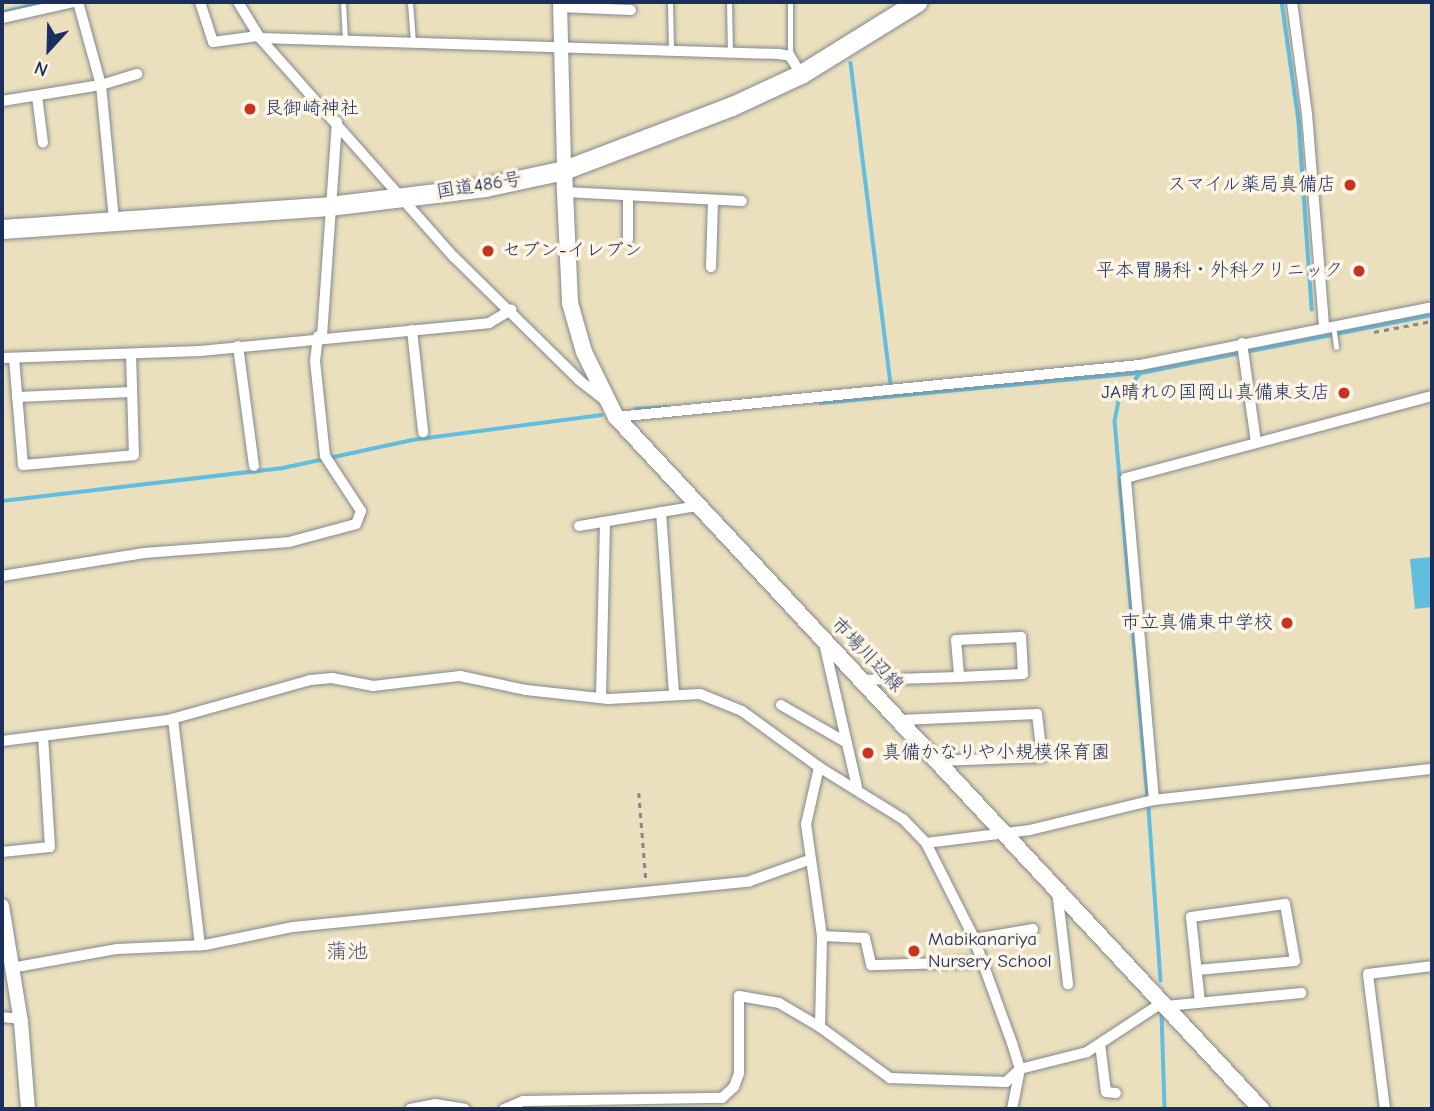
<!DOCTYPE html>
<html>
<head>
<meta charset="utf-8">
<style>
  body { margin:0 }
  #map { position:relative; width:1434px; height:1111px; overflow:hidden; background:#eae0bd; font-family:"Comic Neue","Klee One",sans-serif }
  div>[style] { position:absolute }
  [style*='--x'] { left:calc(var(--x)*1px); top:calc(var(--y)*1px); width:calc(var(--w)*1px); rotate:calc(var(--a)*1deg) }
  .water>* { inset:0; background:#61bedf }
  .stream>* { height:3.5px; margin:-1.75px; padding:0 1.75px; transform-origin:1.75px; border-radius:1.75px; background:#61bedf }
  .path>* { height:2.5px; margin-top:-1.25px; transform-origin:0; background:repeating-linear-gradient(90deg,#82888e 0 5px,transparent 0 10px) }
  .roads { filter:drop-shadow(0 0 2px #82888e) drop-shadow(0 0 2px #82888e) }
  .service>* { height:5px; margin:-2.5px; padding:0 2.5px; transform-origin:2.5px; border-radius:2.5px; background:#fff }
  .minor>* { height:10px; margin:-5px; padding:0 5px; transform-origin:5px; border-radius:5px; background:#fff }
  .tertiary>* { height:14px; margin:-7px; padding:0 7px; transform-origin:7px; border-radius:7px; background:#fff }
  .secondary>* { height:16px; margin:-8px; padding:0 8px; transform-origin:8px; border-radius:8px; background:#fff }
  .trunk>* { height:19px; margin:-9.5px; padding:0 9.5px; transform-origin:9.5px; border-radius:9.5px; background:#fff }
  .dots>* { width:19px; height:19px; translate:-50% -50%; box-sizing:border-box; border:4px solid #fcf5e5; border-radius:50% }
  span { translate:-50% -50%; white-space:nowrap; text-align:center; line-height:1.15; -webkit-text-stroke:7px #fcf5e5; paint-order:stroke }
  .poi-label { font-size:19px; color:#1b2f5e }
  .left { translate:0 -50%; text-align:left }
  .right { translate:-100% -50%; text-align:right }
  .street-label { font-size:19px; color:#1b2f5e }
  .neighbourhood-label { font-size:21px; color:#535684 }
  .frame { position:absolute; inset:0; border:4px solid #1b2f5e; pointer-events:none }
  .north { position:absolute; left:14px; top:14px; width:70px; height:70px; -webkit-text-stroke:5px #fcf5e5; paint-order:stroke; rotate:202deg; font-size:19px; font-weight:700; line-height:28px; text-align:center; color:#1b2f5e }
  .north::after { content:''; display:block; margin:auto; width:24px; height:32px; background:#1b2f5e; clip-path:polygon(50% 0,100% 100%,50% 72%,0 100%) }
</style>
</head>
<body>
<div id="map">
  <div class="water">
    <i style="clip-path:polygon(1432px 557px,1432px 607px,1415px 609px,1410px 559px)"></i>
  </div>
  <div class="stream">
    <i style="--x:1282;--y:2;--w:121;--a:81.9"></i>
    <i style="--x:1299;--y:122;--w:188;--a:86"></i>
    <i style="--x:2;--y:13;--w:43;--a:-14.7"></i>
    <i style="--x:851;--y:63;--w:322;--a:82.9"></i>
    <i style="--x:1141;--y:373;--w:36;--a:128"></i>
    <i style="--x:1119;--y:401;--w:20;--a:101"></i>
    <i style="--x:1115;--y:421;--w:376;--a:85"></i>
    <i style="--x:821;--y:403;--w:321;--a:-5.4"></i>
    <i style="--x:1141;--y:373;--w:297;--a:-11.3"></i>
    <i style="--x:636;--y:409;--w:30;--a:-4"></i>
    <i style="--x:2;--y:501;--w:283;--a:-6.7"></i>
    <i style="--x:283;--y:468;--w:132;--a:-12.2"></i>
    <i style="--x:412;--y:440;--w:191;--a:-7.5"></i>
    <i style="--x:1149;--y:809;--w:172;--a:86"></i>
    <i style="--x:1162;--y:1013;--w:96;--a:88.2"></i>
  </div>
  <div class="path">
    <i style="--x:1374;--y:332;--w:59;--a:-10.7"></i>
    <i style="--x:639;--y:793;--w:87;--a:85.4"></i>
  </div>
  <div class="roads">
    <div class="service">
      <i style="--x:343;--y:2;--w:38;--a:87"></i>
      <i style="--x:410;--y:2;--w:41;--a:85.8"></i>
      <i style="--x:670;--y:2;--w:49;--a:88.8"></i>
      <i style="--x:729;--y:2;--w:51;--a:88.9"></i>
      <i style="--x:790;--y:56;--w:54;--a:-90"></i>
      <i style="--x:1333;--y:325;--w:22;--a:82"></i>
    </div>
    <div class="minor">
      <i style="--x:78;--y:2;--w:86;--a:74.5"></i>
      <i style="--x:101;--y:85;--w:136;--a:84.5"></i>
      <i style="--x:200;--y:2;--w:42;--a:72"></i>
      <i style="--x:213;--y:42;--w:45;--a:-7.6"></i>
      <i style="--x:238;--y:2;--w:42;--a:58.6"></i>
      <i style="--x:260;--y:38;--w:293;--a:48.5"></i>
      <i style="--x:454;--y:257;--w:175;--a:44.5"></i>
      <i style="--x:579;--y:380;--w:36;--a:38"></i>
      <i style="--x:1292;--y:2;--w:113;--a:82.4"></i>
      <i style="--x:1307;--y:114;--w:214;--a:85.4"></i>
      <i style="--x:560;--y:7;--w:71;--a:2.4"></i>
      <i style="--x:2;--y:18;--w:74;--a:-12.5"></i>
      <i style="--x:260;--y:38;--w:519;--a:1.77"></i>
      <i style="--x:779;--y:54;--w:11;--a:10"></i>
      <i style="--x:790;--y:56;--w:21;--a:59"></i>
      <i style="--x:37;--y:96;--w:47;--a:82.7"></i>
      <i style="--x:2;--y:101;--w:100;--a:-9.2"></i>
      <i style="--x:101;--y:85;--w:38;--a:-17"></i>
      <i style="--x:564;--y:192;--w:178;--a:2.9"></i>
      <i style="--x:628;--y:239;--w:41;--a:-90"></i>
      <i style="--x:711;--y:267;--w:67;--a:-88.3"></i>
      <i style="--x:412;--y:330;--w:103;--a:83.8"></i>
      <i style="--x:322;--y:336;--w:215;--a:-86"></i>
      <i style="--x:1242;--y:343;--w:100;--a:82"></i>
      <i style="--x:238;--y:346;--w:121;--a:82.4"></i>
      <i style="--x:2;--y:358;--w:198;--a:-2"></i>
      <i style="--x:200;--y:351;--w:290;--a:-5.5"></i>
      <i style="--x:489;--y:323;--w:26;--a:-31"></i>
      <i style="--x:14;--y:358;--w:107;--a:85.2"></i>
      <i style="--x:23;--y:465;--w:111;--a:-5.1"></i>
      <i style="--x:134;--y:455;--w:101;--a:-91.7"></i>
      <i style="--x:17;--y:397;--w:115;--a:-2.5"></i>
      <i style="--x:616;--y:417;--w:527;--a:-5.67"></i>
      <i style="--x:1140;--y:365;--w:298;--a:-11.2"></i>
      <i style="--x:661;--y:512;--w:183;--a:85.9"></i>
      <i style="--x:579;--y:526;--w:120;--a:-9.6"></i>
      <i style="--x:2;--y:576;--w:144;--a:-9.2"></i>
      <i style="--x:144;--y:553;--w:145;--a:-4.3"></i>
      <i style="--x:289;--y:542;--w:69;--a:-15"></i>
      <i style="--x:356;--y:524;--w:14;--a:-69"></i>
      <i style="--x:361;--y:511;--w:66;--a:-123.2"></i>
      <i style="--x:325;--y:456;--w:96;--a:-96"></i>
      <i style="--x:315;--y:361;--w:25;--a:-83"></i>
      <i style="--x:824;--y:643;--w:148;--a:77.1"></i>
      <i style="--x:862;--y:680;--w:97;--a:-1.8"></i>
      <i style="--x:959;--y:677;--w:64;--a:-2.7"></i>
      <i style="--x:1023;--y:674;--w:37;--a:-93"></i>
      <i style="--x:1021;--y:637;--w:65;--a:177.4"></i>
      <i style="--x:956;--y:640;--w:37;--a:85"></i>
      <i style="--x:601;--y:698;--w:176;--a:-88.7"></i>
      <i style="--x:781;--y:705;--w:76;--a:29.9"></i>
      <i style="--x:173;--y:719;--w:228;--a:83.2"></i>
      <i style="--x:900;--y:720;--w:137;--a:-2.5"></i>
      <i style="--x:1037;--y:714;--w:43;--a:83.4"></i>
      <i style="--x:1042;--y:757;--w:103;--a:177.8"></i>
      <i style="--x:2;--y:741;--w:167;--a:-7.2"></i>
      <i style="--x:168;--y:720;--w:148;--a:-15.7"></i>
      <i style="--x:310;--y:680;--w:22;--a:-5"></i>
      <i style="--x:332;--y:678;--w:42;--a:11"></i>
      <i style="--x:373;--y:686;--w:88;--a:-6.6"></i>
      <i style="--x:460;--y:676;--w:67;--a:12"></i>
      <i style="--x:526;--y:690;--w:83;--a:6.2"></i>
      <i style="--x:609;--y:699;--w:91;--a:-3.1"></i>
      <i style="--x:700;--y:694;--w:45;--a:22"></i>
      <i style="--x:742;--y:711;--w:95;--a:36"></i>
      <i style="--x:819;--y:767;--w:99;--a:31.8"></i>
      <i style="--x:903;--y:819;--w:33;--a:46"></i>
      <i style="--x:926;--y:843;--w:104;--a:63.2"></i>
      <i style="--x:973;--y:936;--w:114;--a:70"></i>
      <i style="--x:1012;--y:1043;--w:27;--a:73"></i>
      <i style="--x:1020;--y:1069;--w:41;--a:101.3"></i>
      <i style="--x:819;--y:767;--w:58;--a:102.8"></i>
      <i style="--x:806;--y:824;--w:113;--a:81.9"></i>
      <i style="--x:1154;--y:800;--w:323;--a:-95"></i>
      <i style="--x:1126;--y:478;--w:317;--a:-15"></i>
      <i style="--x:926;--y:843;--w:105;--a:-7.1"></i>
      <i style="--x:1030;--y:830;--w:128;--a:-13.6"></i>
      <i style="--x:1154;--y:800;--w:280;--a:-6.4"></i>
      <i style="--x:2;--y:852;--w:48;--a:-5.9"></i>
      <i style="--x:50;--y:847;--w:111;--a:-93.6"></i>
      <i style="--x:1057;--y:890;--w:95;--a:83.3"></i>
      <i style="--x:974;--y:939;--w:60;--a:-9.6"></i>
      <i style="--x:11;--y:968;--w:108;--a:-10.2"></i>
      <i style="--x:117;--y:949;--w:88;--a:-2.6"></i>
      <i style="--x:205;--y:945;--w:90;--a:-11.6"></i>
      <i style="--x:293;--y:927;--w:459;--a:-5.7"></i>
      <i style="--x:750;--y:881;--w:63;--a:-19.6"></i>
      <i style="--x:1197;--y:970;--w:98;--a:-5.2"></i>
      <i style="--x:1295;--y:961;--w:58;--a:-100"></i>
      <i style="--x:1285;--y:904;--w:95;--a:172.1"></i>
      <i style="--x:1191;--y:917;--w:86;--a:84"></i>
      <i style="--x:1166;--y:1006;--w:136;--a:-5.5"></i>
      <i style="--x:2;--y:1017;--w:18;--a:6"></i>
      <i style="--x:820;--y:1027;--w:91;--a:-88.7"></i>
      <i style="--x:822;--y:936;--w:43;--a:2.7"></i>
      <i style="--x:865;--y:938;--w:28;--a:77"></i>
      <i style="--x:871;--y:965;--w:112;--a:-1.5"></i>
      <i style="--x:1100;--y:1044;--w:48;--a:82.9"></i>
      <i style="--x:1106;--y:1092;--w:10;--a:6"></i>
      <i style="--x:410;--y:1109;--w:25;--a:-11"></i>
      <i style="--x:435;--y:1104;--w:30;--a:9"></i>
      <i style="--x:504;--y:1109;--w:21;--a:-23"></i>
      <i style="--x:523;--y:1101;--w:199;--a:-0.9"></i>
      <i style="--x:722;--y:1098;--w:16;--a:-43"></i>
      <i style="--x:734;--y:1087;--w:15;--a:-70"></i>
      <i style="--x:739;--y:1073;--w:77;--a:-90"></i>
      <i style="--x:739;--y:996;--w:41;--a:9.9"></i>
      <i style="--x:779;--y:1003;--w:48;--a:30.3"></i>
      <i style="--x:820;--y:1027;--w:87;--a:36.1"></i>
      <i style="--x:890;--y:1078;--w:116;--a:2"></i>
      <i style="--x:1006;--y:1082;--w:19;--a:-43"></i>
      <i style="--x:1020;--y:1069;--w:69;--a:-14.2"></i>
      <i style="--x:1087;--y:1052;--w:91;--a:-33.3"></i>
      <i style="--x:1385;--y:1109;--w:136;--a:-97.2"></i>
      <i style="--x:1368;--y:974;--w:64;--a:-7.1"></i>
    </div>
    <div class="tertiary">
      <i style="--x:560;--y:2;--w:168;--a:88.6"></i>
      <i style="--x:2;--y:906;--w:118;--a:80.7"></i>
      <i style="--x:21;--y:1022;--w:87;--a:85.4"></i>
    </div>
    <div class="secondary">
      <i style="--x:564;--y:170;--w:133;--a:87.4"></i>
      <i style="--x:570;--y:303;--w:51;--a:74.1"></i>
      <i style="--x:584;--y:352;--w:72;--a:63.8"></i>
      <i style="--x:616;--y:417;--w:946;--a:47.01"></i>
    </div>
    <div class="trunk">
      <i style="--x:2;--y:229;--w:328;--a:-4"></i>
      <i style="--x:329;--y:206;--w:157;--a:-6.9"></i>
      <i style="--x:485;--y:187;--w:81;--a:-12.1"></i>
      <i style="--x:564;--y:170;--w:180;--a:-20.9"></i>
      <i style="--x:732;--y:106;--w:76;--a:-24.9"></i>
      <i style="--x:801;--y:74;--w:137;--a:-31.8"></i>
    </div>
  </div>
  <div class="dots">
    <i style="left:250px;top:109px;background:#c8321e"></i>
    <i style="left:1350px;top:185px;background:#c8321e"></i>
    <i style="left:488px;top:251px;background:#c8321e"></i>
    <i style="left:1359px;top:271px;background:#c8321e"></i>
    <i style="left:1344px;top:393px;background:#c8321e"></i>
    <i style="left:1287px;top:623px;background:#c8321e"></i>
    <i style="left:868px;top:753px;background:#c8321e"></i>
    <i style="left:914px;top:951px;background:#c8321e"></i>
  </div>
  <div class="poi-label">
    <span class="left" style="left:264px;top:109px">艮御崎神社</span>
    <span class="right" style="left:1336px;top:185px">スマイル薬局真備店</span>
    <span class="left" style="left:502px;top:251px">セブン-イレブン</span>
    <span class="right" style="left:1343px;top:271px">平本胃腸科・外科クリニック</span>
    <span class="right" style="left:1330px;top:393px">JA晴れの国岡山真備東支店</span>
    <span class="right" style="left:1273px;top:623px">市立真備東中学校</span>
    <span class="left" style="left:882px;top:753px">真備かなりや小規模保育園</span>
    <span class="left" style="left:928px;top:951px">Mabikanariya<br>Nursery School</span>
  </div>
  <div class="street-label">
    <span style="left:479px;top:186px;rotate:-9deg">国道486号</span>
    <span style="left:867px;top:655px;rotate:46deg">市場川辺線</span>
  </div>
  <div class="neighbourhood-label">
    <span style="left:347px;top:951px">蒲池</span>
  </div>
  <div class="frame"></div>
  <div class="north">N</div>
</div>
</body>
</html>
